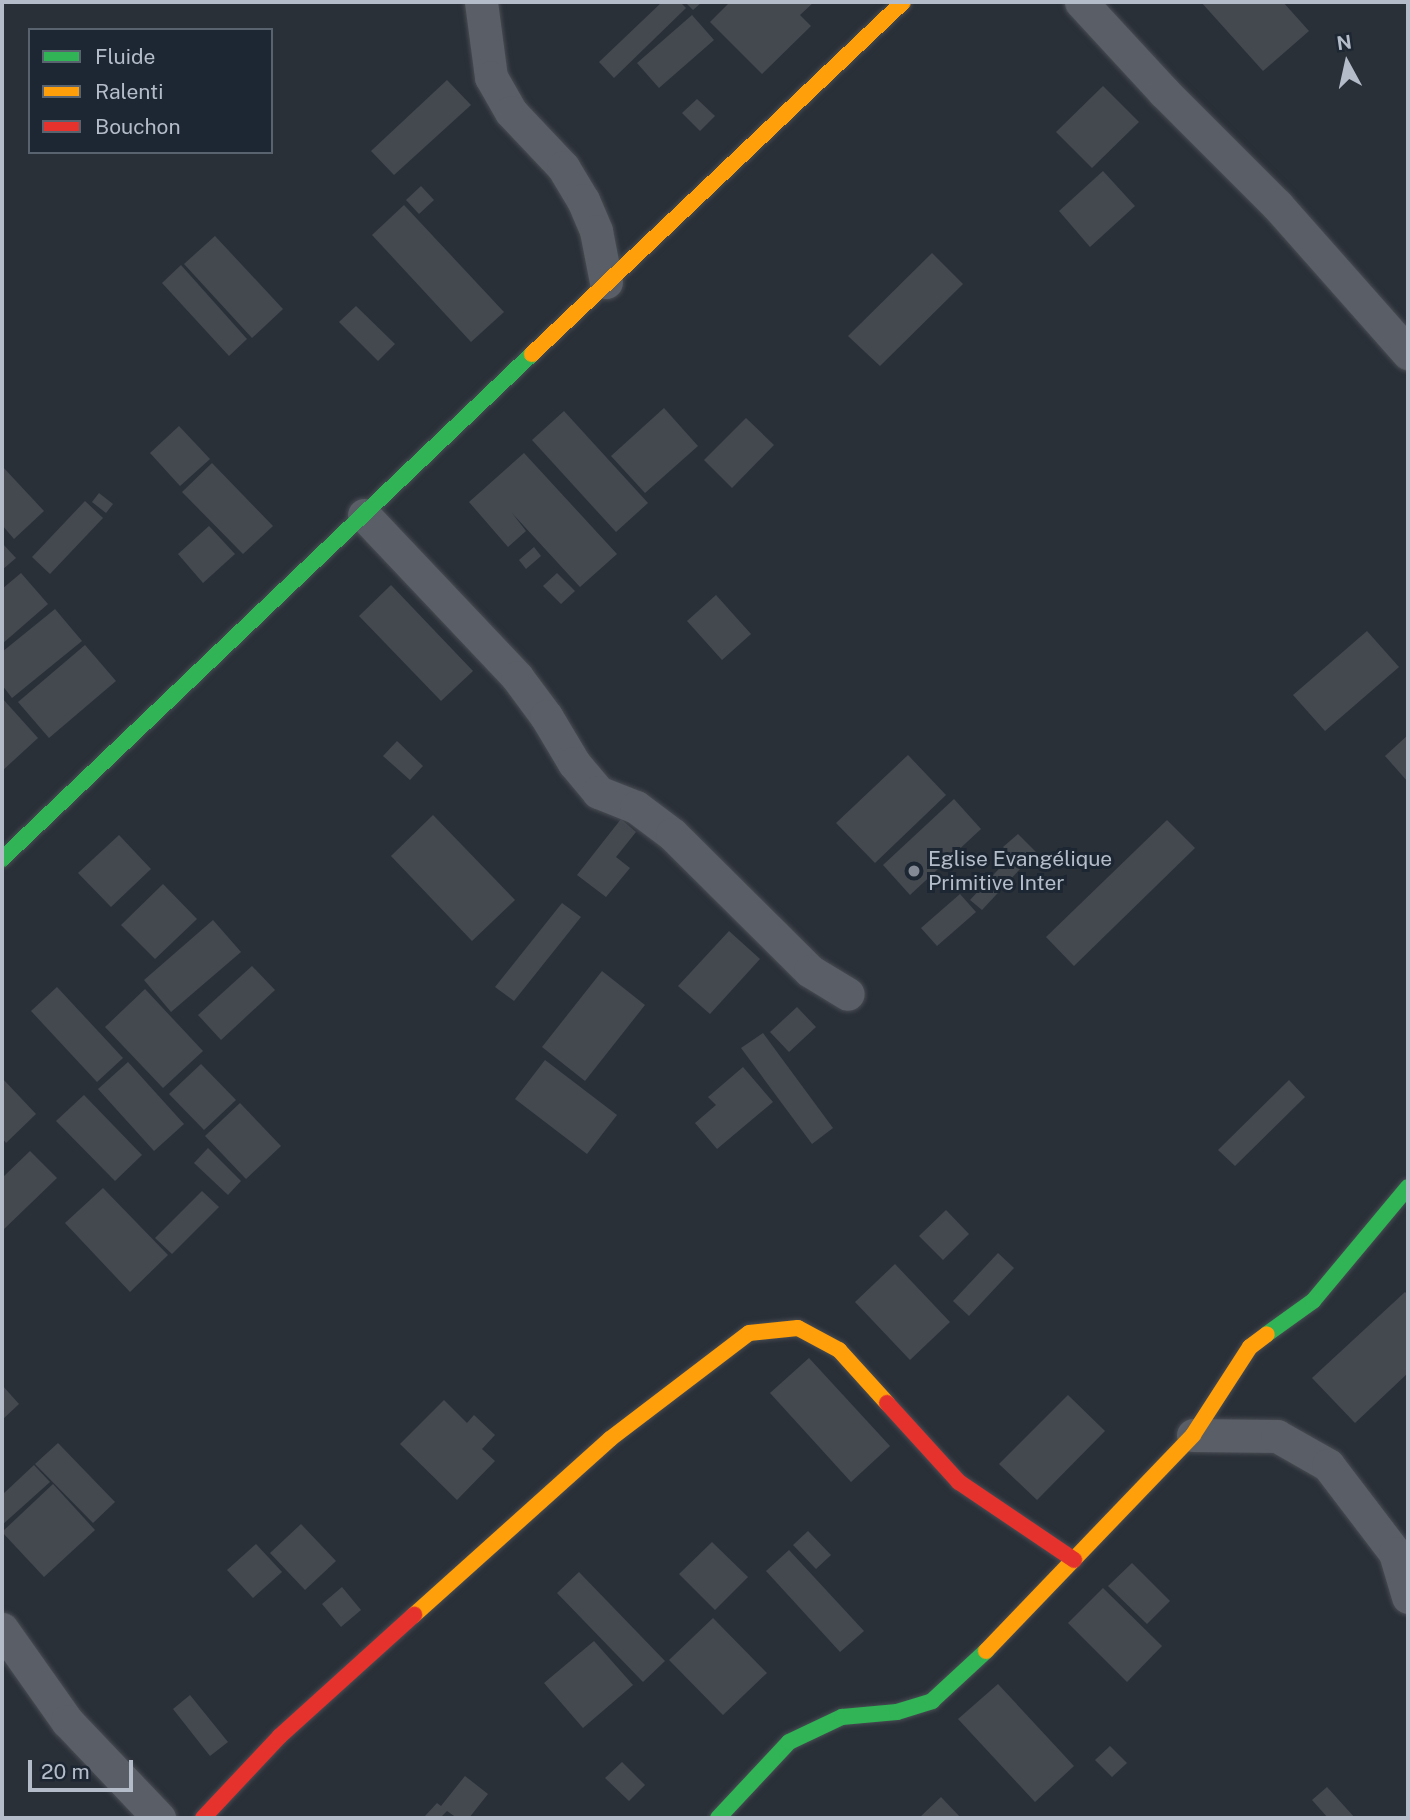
<!DOCTYPE html>
<html>
<head>
<meta charset="utf-8">
<style>
  body { margin:0 }
  #map { position:relative; width:1410px; height:1820px; overflow:hidden; background:#2a3038; font-family:"Public Sans",sans-serif }
  div>[style] { position:absolute }
  [style*='--x'] { left:calc(var(--x)*1px); top:calc(var(--y)*1px); width:calc(var(--w)*1px); rotate:calc(var(--a)*1deg) }
  .building>* { inset:0; background:#444950 }
  .roads { filter:drop-shadow(0 0 2px #484c53) drop-shadow(0 0 2px #484c53) }
  .street>* { height:33px; margin:-16.5px; padding:0 16.5px; transform-origin:16.5px; border-radius:16.5px; background:#5a5e66 }
  .fast>* { height:16px; margin:-8px; padding:0 8px; transform-origin:8px; border-radius:8px; background:#30b455 }
  .slow>* { height:16px; margin:-8px; padding:0 8px; transform-origin:8px; border-radius:8px; background:#ff9f0a }
  .jam>* { height:16px; margin:-8px; padding:0 8px; transform-origin:8px; border-radius:8px; background:#e5322d }
  .dots>* { width:19px; height:19px; translate:-50% -50%; box-sizing:border-box; border:4px solid #1d2633; border-radius:50% }
  span { translate:-50% -50%; white-space:nowrap; text-align:center; line-height:1.15; -webkit-text-stroke:6px #1d2633; paint-order:stroke }
  .poi-label { font-size:21px; color:#b4bcc9 }
  .left { translate:0 -50%; text-align:left }
  .frame { position:absolute; inset:0; border:4px solid #b4bcc9; pointer-events:none }
  .legend { position:absolute; left:28px; top:28px; width:245px; height:126px; box-sizing:border-box; background:#1d2633; border:2px solid #59626f; margin:0; padding:9px 12px; list-style:none; font-size:21px; color:#b4bcc9 }
  .legend li { display:flex; align-items:center; gap:14px; height:35px }
  .legend b { width:35px; border:2px solid #59626f }
  .north { position:absolute; left:1312px; top:28px; width:70px; height:70px; -webkit-text-stroke:5px #1d2633; paint-order:stroke; rotate:352deg; font-size:19px; font-weight:700; line-height:28px; text-align:center; color:#b4bcc9 }
  .north::after { content:''; display:block; margin:auto; width:24px; height:32px; background:#b4bcc9; clip-path:polygon(50% 0,100% 100%,50% 72%,0 100%) }
  .scale { position:absolute; left:28px; top:1760px; width:105px; height:32px; box-sizing:border-box; border:4px solid #b4bcc9; border-top:0; padding-left:9px; font-size:21px; line-height:24px; white-space:nowrap; color:#b4bcc9; -webkit-text-stroke:5px #1d2633; paint-order:stroke }
</style>
</head>
<body>
<div id="map">
  <div class="building">
    <i style="clip-path:polygon(662px 2px,680px 2px,686px 8px,614px 78px,599px 62px)"></i>
    <i style="clip-path:polygon(685px 2px,702px 2px,693px 10px)"></i>
    <i style="clip-path:polygon(730px 2px,814px 2px,800px 15px,811px 26px,762px 74px,710px 22px)"></i>
    <i style="clip-path:polygon(1201px 2px,1283px 2px,1309px 31px,1263px 71px)"></i>
    <i style="clip-path:polygon(692px 15px,714px 40px,659px 88px,637px 63px)"></i>
    <i style="clip-path:polygon(447px 80px,471px 105px,394px 175px,371px 151px)"></i>
    <i style="clip-path:polygon(1103px 86px,1139px 122px,1092px 168px,1056px 132px)"></i>
    <i style="clip-path:polygon(697px 99px,715px 116px,700px 131px,682px 113px)"></i>
    <i style="clip-path:polygon(1103px 171px,1135px 206px,1090px 247px,1059px 211px)"></i>
    <i style="clip-path:polygon(421px 186px,434px 200px,419px 214px,406px 200px)"></i>
    <i style="clip-path:polygon(404px 205px,504px 312px,471px 342px,372px 235px)"></i>
    <i style="clip-path:polygon(215px 236px,283px 309px,252px 338px,184px 264px)"></i>
    <i style="clip-path:polygon(932px 253px,963px 284px,880px 366px,848px 336px)"></i>
    <i style="clip-path:polygon(181px 265px,247px 339px,229px 356px,162px 283px)"></i>
    <i style="clip-path:polygon(356px 306px,395px 344px,378px 361px,339px 322px)"></i>
    <i style="clip-path:polygon(664px 408px,698px 446px,645px 493px,611px 456px)"></i>
    <i style="clip-path:polygon(564px 411px,648px 503px,616px 532px,532px 440px)"></i>
    <i style="clip-path:polygon(746px 418px,774px 445px,732px 488px,704px 460px)"></i>
    <i style="clip-path:polygon(179px 426px,210px 459px,180px 486px,150px 453px)"></i>
    <i style="clip-path:polygon(524px 453px,617px 554px,580px 587px,512px 513px,526px 531px,508px 547px,469px 502px)"></i>
    <i style="clip-path:polygon(212px 463px,273px 526px,243px 554px,182px 492px)"></i>
    <i style="clip-path:polygon(2px 466px,44px 511px,14px 539px,2px 525px)"></i>
    <i style="clip-path:polygon(99px 493px,113px 504px,106px 513px,92px 502px)"></i>
    <i style="clip-path:polygon(85px 501px,103px 518px,50px 574px,32px 557px)"></i>
    <i style="clip-path:polygon(209px 526px,235px 554px,203px 583px,178px 554px)"></i>
    <i style="clip-path:polygon(2px 543px,16px 558px,2px 570px)"></i>
    <i style="clip-path:polygon(534px 547px,541px 556px,526px 569px,519px 560px)"></i>
    <i style="clip-path:polygon(21px 573px,48px 604px,2px 644px,2px 589px)"></i>
    <i style="clip-path:polygon(557px 573px,575px 591px,561px 604px,543px 586px)"></i>
    <i style="clip-path:polygon(391px 585px,473px 671px,441px 701px,359px 616px)"></i>
    <i style="clip-path:polygon(716px 595px,751px 634px,722px 660px,687px 621px)"></i>
    <i style="clip-path:polygon(55px 609px,82px 641px,12px 698px,2px 685px,2px 652px)"></i>
    <i style="clip-path:polygon(1367px 631px,1399px 667px,1325px 731px,1293px 695px)"></i>
    <i style="clip-path:polygon(85px 645px,116px 681px,49px 738px,18px 702px)"></i>
    <i style="clip-path:polygon(2px 698px,38px 738px,2px 771px)"></i>
    <i style="clip-path:polygon(1408px 735px,1408px 782px,1385px 756px)"></i>
    <i style="clip-path:polygon(397px 741px,423px 766px,410px 780px,383px 756px)"></i>
    <i style="clip-path:polygon(908px 755px,946px 795px,875px 863px,836px 823px)"></i>
    <i style="clip-path:polygon(954px 799px,981px 829px,910px 895px,883px 865px)"></i>
    <i style="clip-path:polygon(433px 815px,515px 900px,472px 941px,391px 856px)"></i>
    <i style="clip-path:polygon(621px 819px,636px 832px,616px 857px,630px 868px,606px 897px,577px 875px)"></i>
    <i style="clip-path:polygon(1167px 820px,1195px 848px,1074px 966px,1046px 937px)"></i>
    <i style="clip-path:polygon(1018px 834px,1039px 855px,1026px 869px,1003px 847px)"></i>
    <i style="clip-path:polygon(119px 835px,151px 869px,111px 907px,78px 873px)"></i>
    <i style="clip-path:polygon(1008px 859px,1020px 869px,982px 910px,970px 900px)"></i>
    <i style="clip-path:polygon(163px 884px,197px 919px,155px 959px,121px 925px)"></i>
    <i style="clip-path:polygon(960px 894px,976px 912px,937px 946px,921px 928px)"></i>
    <i style="clip-path:polygon(562px 903px,581px 917px,514px 1001px,495px 987px)"></i>
    <i style="clip-path:polygon(213px 920px,241px 952px,171px 1012px,144px 980px)"></i>
    <i style="clip-path:polygon(729px 931px,760px 959px,710px 1014px,678px 986px)"></i>
    <i style="clip-path:polygon(252px 966px,275px 990px,221px 1040px,198px 1015px)"></i>
    <i style="clip-path:polygon(602px 971px,645px 1005px,585px 1081px,542px 1047px)"></i>
    <i style="clip-path:polygon(57px 987px,123px 1058px,97px 1082px,31px 1011px)"></i>
    <i style="clip-path:polygon(145px 989px,203px 1051px,163px 1088px,105px 1027px)"></i>
    <i style="clip-path:polygon(797px 1007px,816px 1027px,789px 1052px,770px 1032px)"></i>
    <i style="clip-path:polygon(763px 1033px,833px 1128px,812px 1144px,741px 1048px)"></i>
    <i style="clip-path:polygon(545px 1060px,617px 1115px,587px 1154px,515px 1099px)"></i>
    <i style="clip-path:polygon(128px 1062px,184px 1124px,154px 1151px,98px 1089px)"></i>
    <i style="clip-path:polygon(201px 1064px,236px 1100px,204px 1130px,169px 1094px)"></i>
    <i style="clip-path:polygon(743px 1067px,773px 1102px,717px 1149px,695px 1123px,716px 1105px,708px 1097px)"></i>
    <i style="clip-path:polygon(2px 1078px,36px 1114px,6px 1143px,2px 1138px)"></i>
    <i style="clip-path:polygon(1289px 1080px,1305px 1097px,1235px 1166px,1218px 1150px)"></i>
    <i style="clip-path:polygon(84px 1095px,142px 1155px,115px 1181px,56px 1121px)"></i>
    <i style="clip-path:polygon(240px 1103px,281px 1146px,246px 1179px,205px 1136px)"></i>
    <i style="clip-path:polygon(208px 1148px,241px 1181px,228px 1195px,194px 1163px)"></i>
    <i style="clip-path:polygon(30px 1151px,57px 1178px,2px 1231px,2px 1178px)"></i>
    <i style="clip-path:polygon(103px 1188px,168px 1255px,130px 1292px,65px 1223px)"></i>
    <i style="clip-path:polygon(202px 1191px,219px 1207px,172px 1254px,155px 1238px)"></i>
    <i style="clip-path:polygon(946px 1210px,969px 1234px,943px 1260px,919px 1236px)"></i>
    <i style="clip-path:polygon(998px 1253px,1014px 1268px,969px 1316px,953px 1301px)"></i>
    <i style="clip-path:polygon(895px 1264px,950px 1322px,910px 1360px,855px 1302px)"></i>
    <i style="clip-path:polygon(1405px 1292px,1408px 1295px,1408px 1373px,1355px 1423px,1312px 1378px)"></i>
    <i style="clip-path:polygon(809px 1358px,890px 1446px,851px 1482px,770px 1393px)"></i>
    <i style="clip-path:polygon(2px 1385px,19px 1404px,2px 1420px)"></i>
    <i style="clip-path:polygon(1068px 1395px,1105px 1431px,1037px 1500px,999px 1464px)"></i>
    <i style="clip-path:polygon(444px 1400px,467px 1423px,474px 1415px,495px 1435px,482px 1449px,495px 1461px,457px 1500px,400px 1444px)"></i>
    <i style="clip-path:polygon(58px 1443px,115px 1502px,93px 1523px,35px 1464px)"></i>
    <i style="clip-path:polygon(34px 1465px,50px 1482px,2px 1525px,2px 1495px)"></i>
    <i style="clip-path:polygon(53px 1484px,95px 1530px,44px 1577px,2px 1532px)"></i>
    <i style="clip-path:polygon(301px 1524px,336px 1561px,305px 1590px,270px 1553px)"></i>
    <i style="clip-path:polygon(808px 1531px,831px 1555px,816px 1569px,793px 1545px)"></i>
    <i style="clip-path:polygon(712px 1542px,748px 1577px,715px 1610px,679px 1574px)"></i>
    <i style="clip-path:polygon(256px 1544px,282px 1572px,253px 1598px,227px 1570px)"></i>
    <i style="clip-path:polygon(789px 1550px,864px 1631px,840px 1652px,766px 1571px)"></i>
    <i style="clip-path:polygon(1132px 1563px,1170px 1601px,1147px 1624px,1108px 1586px)"></i>
    <i style="clip-path:polygon(579px 1572px,665px 1661px,643px 1682px,557px 1593px)"></i>
    <i style="clip-path:polygon(342px 1587px,361px 1610px,341px 1627px,322px 1604px)"></i>
    <i style="clip-path:polygon(1103px 1588px,1162px 1646px,1127px 1682px,1068px 1623px)"></i>
    <i style="clip-path:polygon(713px 1618px,767px 1673px,723px 1715px,669px 1660px)"></i>
    <i style="clip-path:polygon(594px 1641px,633px 1685px,583px 1728px,544px 1683px)"></i>
    <i style="clip-path:polygon(998px 1684px,1074px 1766px,1035px 1802px,958px 1719px)"></i>
    <i style="clip-path:polygon(190px 1695px,228px 1742px,210px 1756px,173px 1709px)"></i>
    <i style="clip-path:polygon(1110px 1746px,1127px 1763px,1112px 1777px,1095px 1760px)"></i>
    <i style="clip-path:polygon(622px 1762px,645px 1785px,629px 1801px,605px 1778px)"></i>
    <i style="clip-path:polygon(465px 1776px,488px 1794px,469px 1818px,457px 1818px,447px 1811px,440px 1818px,425px 1816px,437px 1803px,441px 1806px)"></i>
    <i style="clip-path:polygon(1327px 1787px,1355px 1818px,1328px 1818px,1312px 1800px)"></i>
    <i style="clip-path:polygon(941px 1797px,961px 1818px,919px 1818px)"></i>
  </div>
  <div class="roads">
    <div class="street">
      <i style="--x:481;--y:2;--w:76;--a:82.4"></i>
      <i style="--x:491;--y:77;--w:40;--a:60.3"></i>
      <i style="--x:511;--y:112;--w:76;--a:46.6"></i>
      <i style="--x:563;--y:167;--w:39;--a:59"></i>
      <i style="--x:583;--y:200;--w:34;--a:67"></i>
      <i style="--x:596;--y:231;--w:52;--a:78.9"></i>
      <i style="--x:1081;--y:2;--w:122;--a:47.3"></i>
      <i style="--x:1164;--y:92;--w:160;--a:45"></i>
      <i style="--x:1277;--y:205;--w:198;--a:48.5"></i>
      <i style="--x:364;--y:515;--w:223;--a:46.6"></i>
      <i style="--x:517;--y:677;--w:49;--a:53.4"></i>
      <i style="--x:546;--y:716;--w:55;--a:59.2"></i>
      <i style="--x:574;--y:763;--w:38;--a:50"></i>
      <i style="--x:598;--y:792;--w:41;--a:21.5"></i>
      <i style="--x:636;--y:807;--w:45;--a:36.9"></i>
      <i style="--x:672;--y:834;--w:194;--a:44.8"></i>
      <i style="--x:810;--y:971;--w:44;--a:31.2"></i>
      <i style="--x:1193;--y:1435;--w:84;--a:0.7"></i>
      <i style="--x:1277;--y:1436;--w:59;--a:29.6"></i>
      <i style="--x:1328;--y:1465;--w:111;--a:52.7"></i>
      <i style="--x:1395;--y:1553;--w:46;--a:73.5"></i>
      <i style="--x:2;--y:1629;--w:113;--a:54.8"></i>
      <i style="--x:67;--y:1721;--w:134;--a:46.5"></i>
    </div>
    <div class="fast">
      <i style="--x:2;--y:859;--w:732;--a:-43.62"></i>
      <i style="--x:1267;--y:1334;--w:57;--a:-35.7"></i>
      <i style="--x:1313;--y:1301;--w:148;--a:-50.2"></i>
      <i style="--x:718;--y:1818;--w:104;--a:-46.9"></i>
      <i style="--x:789;--y:1742;--w:59;--a:-25.3"></i>
      <i style="--x:842;--y:1717;--w:55;--a:-5.2"></i>
      <i style="--x:897;--y:1712;--w:37;--a:-17"></i>
      <i style="--x:932;--y:1701;--w:74;--a:-42.8"></i>
    </div>
    <div class="slow">
      <i style="--x:532;--y:354;--w:511;--a:-43.49"></i>
      <i style="--x:414;--y:1615;--w:263;--a:-41.9"></i>
      <i style="--x:610;--y:1439;--w:175;--a:-37.3"></i>
      <i style="--x:749;--y:1333;--w:49;--a:-5.8"></i>
      <i style="--x:798;--y:1328;--w:47;--a:28.2"></i>
      <i style="--x:839;--y:1350;--w:72;--a:47.8"></i>
      <i style="--x:986;--y:1651;--w:299;--a:-46.2"></i>
      <i style="--x:1193;--y:1435;--w:105;--a:-57.1"></i>
      <i style="--x:1250;--y:1347;--w:21;--a:-37"></i>
    </div>
    <div class="jam">
      <i style="--x:887;--y:1403;--w:107;--a:47.7"></i>
      <i style="--x:959;--y:1482;--w:139;--a:34.1"></i>
      <i style="--x:203;--y:1818;--w:112;--a:-46.8"></i>
      <i style="--x:280;--y:1736;--w:181;--a:-42.1"></i>
    </div>
  </div>
  <div class="dots">
    <i style="left:914px;top:871px;background:#848b96"></i>
  </div>
  <div class="poi-label">
    <span class="left" style="left:928px;top:871px">Eglise Evangélique<br>Primitive Inter</span>
  </div>
  <div class="frame"></div>
  <ul class="legend">
  <li><b style="height:9px;background:#30b455"></b>Fluide</li>
  <li><b style="height:9px;background:#ff9f0a"></b>Ralenti</li>
  <li><b style="height:9px;background:#e5322d"></b>Bouchon</li>
  </ul>
  <div class="north">N</div>
  <div class="scale">20 m</div>
</div>
</body>
</html>
